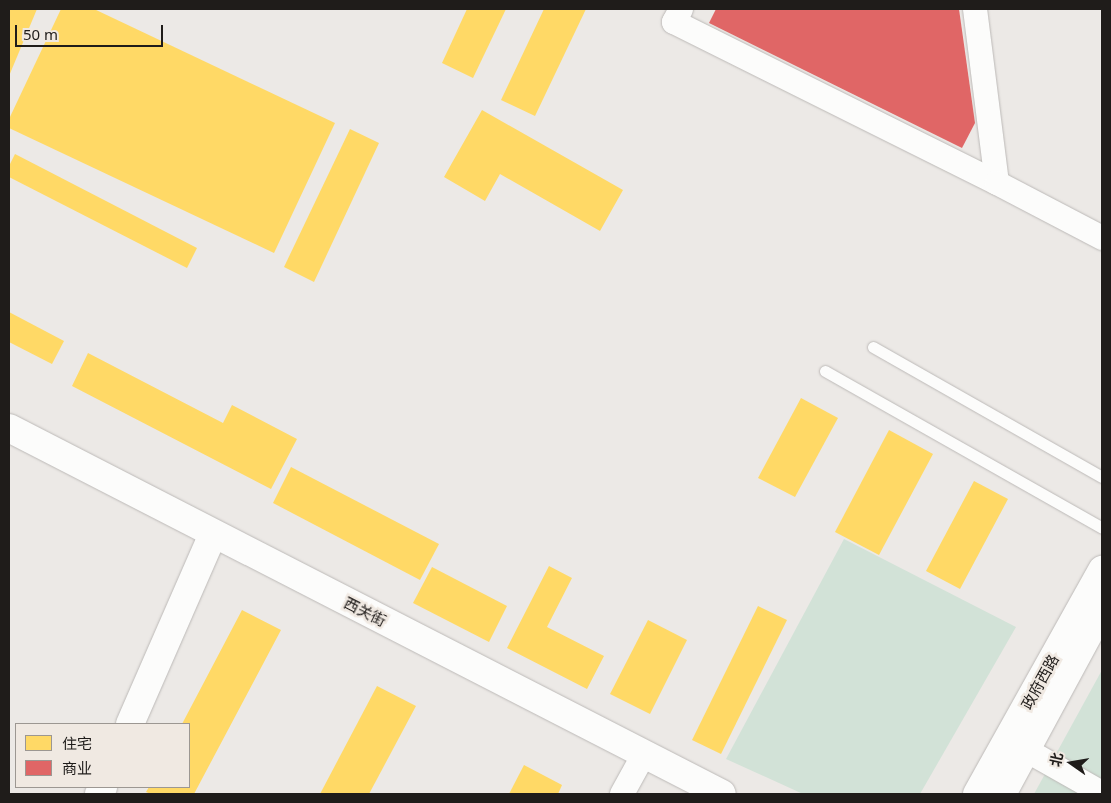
<!DOCTYPE html>
<html>
<head>
<meta charset="utf-8">
<style>
  body { margin:0 }
  #map { position:relative; width:1111px; height:803px; overflow:hidden; background:#ece9e6; font-family:"Noto Sans","Noto Sans SC",sans-serif }
  div>[style] { position:absolute }
  [style*='--x'] { left:calc(var(--x)*1px); top:calc(var(--y)*1px); width:calc(var(--w)*1px); rotate:calc(var(--a)*1deg) }
  .green>* { inset:0; background:#d2e2d7 }
  .homes>* { inset:0; background:#ffd966 }
  .shops>* { inset:0; background:#e06666 }
  .roads { filter:drop-shadow(0 0 1px #bcb9b7) drop-shadow(0 0 1px #bcb9b7) }
  .lane>* { height:11px; margin:-5.5px; padding:0 5.5px; transform-origin:5.5px; border-radius:5.5px; background:#fcfcfb }
  .street>* { height:24px; margin:-12px; padding:0 12px; transform-origin:12px; border-radius:12px; background:#fcfcfb }
  .secondary>* { height:28px; margin:-14px; padding:0 14px; transform-origin:14px; border-radius:14px; background:#fcfcfb }
  span { translate:-50% -50%; white-space:nowrap; text-align:center; line-height:1.15; -webkit-text-stroke:5px #f0e9e2; paint-order:stroke }
  .street-label { font-size:15px; color:#1f1c1a }
  .frame { position:absolute; inset:0; border:10px solid #1f1c1a; pointer-events:none }
  .legend { position:absolute; left:15px; top:723px; width:175px; height:65px; box-sizing:border-box; background:#f0e9e2; border:1px solid #9c9792; margin:0; padding:6px 9px; list-style:none; font-size:15px; color:#1f1c1a }
  .legend li { display:flex; align-items:center; gap:10px; height:25px }
  .legend b { width:25px; border:1px solid #9c9792 }
  .north { position:absolute; left:1046px; top:738px; width:50px; height:50px; -webkit-text-stroke:4px #f0e9e2; paint-order:stroke; rotate:283deg; font-size:14px; font-weight:700; line-height:20px; text-align:center; color:#1f1c1a }
  .north::after { content:''; display:block; margin:auto; width:18px; height:22px; background:#1f1c1a; clip-path:polygon(50% 0,100% 100%,50% 72%,0 100%) }
  .scale { position:absolute; left:15px; top:25px; width:148px; height:22px; box-sizing:border-box; border:2px solid #1f1c1a; border-top:0; padding-left:6px; font-size:15px; line-height:18px; white-space:nowrap; color:#1f1c1a; -webkit-text-stroke:4px #f0e9e2; paint-order:stroke }
</style>
</head>
<body>
<div id="map">
  <div class="green">
    <i style="clip-path:polygon(844px 539px,1016px 627px,920px 794px,803px 794px,726px 759px)"></i>
    <i style="clip-path:polygon(1102px 670px,1102px 794px,1034px 794px)"></i>
  </div>
  <div class="homes">
    <i style="clip-path:polygon(9px 9px,37px 9px,9px 76px)"></i>
    <i style="clip-path:polygon(61px 9px,94px 9px,335px 123px,274px 253px,9px 128px,9px 119px)"></i>
    <i style="clip-path:polygon(467px 9px,506px 9px,473px 78px,442px 63px)"></i>
    <i style="clip-path:polygon(544px 9px,586px 9px,535px 116px,501px 100px)"></i>
    <i style="clip-path:polygon(482px 110px,623px 190px,600px 231px,500px 174px,485px 201px,444px 177px)"></i>
    <i style="clip-path:polygon(350px 129px,379px 143px,314px 282px,284px 267px)"></i>
    <i style="clip-path:polygon(15px 154px,197px 248px,187px 268px,9px 177px,9px 166px)"></i>
    <i style="clip-path:polygon(9px 312px,64px 341px,52px 364px,9px 342px)"></i>
    <i style="clip-path:polygon(88px 353px,223px 423px,232px 405px,297px 439px,271px 489px,72px 386px)"></i>
    <i style="clip-path:polygon(801px 398px,838px 418px,795px 497px,758px 478px)"></i>
    <i style="clip-path:polygon(889px 430px,933px 454px,879px 555px,835px 532px)"></i>
    <i style="clip-path:polygon(291px 467px,439px 544px,420px 580px,273px 503px)"></i>
    <i style="clip-path:polygon(974px 481px,1008px 499px,960px 589px,926px 571px)"></i>
    <i style="clip-path:polygon(549px 566px,572px 578px,547px 627px,604px 656px,587px 689px,507px 648px)"></i>
    <i style="clip-path:polygon(432px 567px,507px 606px,489px 642px,413px 603px)"></i>
    <i style="clip-path:polygon(758px 606px,787px 620px,721px 754px,692px 740px)"></i>
    <i style="clip-path:polygon(242px 610px,281px 630px,194px 794px,151px 794px,146px 792px,149px 787px,189px 787px,189px 724px,182px 724px)"></i>
    <i style="clip-path:polygon(648px 620px,687px 640px,650px 714px,610px 694px)"></i>
    <i style="clip-path:polygon(377px 686px,416px 706px,369px 794px,320px 794px)"></i>
    <i style="clip-path:polygon(524px 765px,562px 785px,558px 794px,509px 794px)"></i>
  </div>
  <div class="shops">
    <i style="clip-path:polygon(716px 9px,959px 9px,975px 123px,962px 148px,709px 23px)"></i>
  </div>
  <div class="roads">
    <div class="lane">
      <i style="--x:873;--y:347;--w:263;--a:29.6"></i>
      <i style="--x:825;--y:371;--w:318;--a:29.5"></i>
    </div>
    <div class="street">
      <i style="--x:681;--y:9;--w:15;--a:118"></i>
      <i style="--x:674;--y:22;--w:361;--a:26.5"></i>
      <i style="--x:975;--y:9;--w:175;--a:82.8"></i>
      <i style="--x:997;--y:183;--w:119;--a:27.6"></i>
      <i style="--x:1026;--y:750;--w:87;--a:29.5"></i>
      <i style="--x:622;--y:794;--w:46;--a:-61.2"></i>
    </div>
    <div class="secondary">
      <i style="--x:9;--y:428;--w:801;--a:27.17"></i>
      <i style="--x:130;--y:724;--w:207;--a:-66.4"></i>
      <i style="--x:99;--y:794;--w:8;--a:-60"></i>
      <i style="--x:977;--y:794;--w:257;--a:-60.8"></i>
      <i style="--x:1002;--y:794;--w:210;--a:-61.6"></i>
    </div>
  </div>
  <div class="street-label">
    <span style="left:365px;top:612px;rotate:27deg">西关街</span>
    <span style="left:1040px;top:682px;rotate:-61deg">政府西路</span>
  </div>
  <div class="frame"></div>
  <ul class="legend">
  <li><b style="height:14px;background:#ffd966"></b>住宅</li>
  <li><b style="height:14px;background:#e06666"></b>商业</li>
  </ul>
  <div class="north">北</div>
  <div class="scale">50 m</div>
</div>
</body>
</html>
